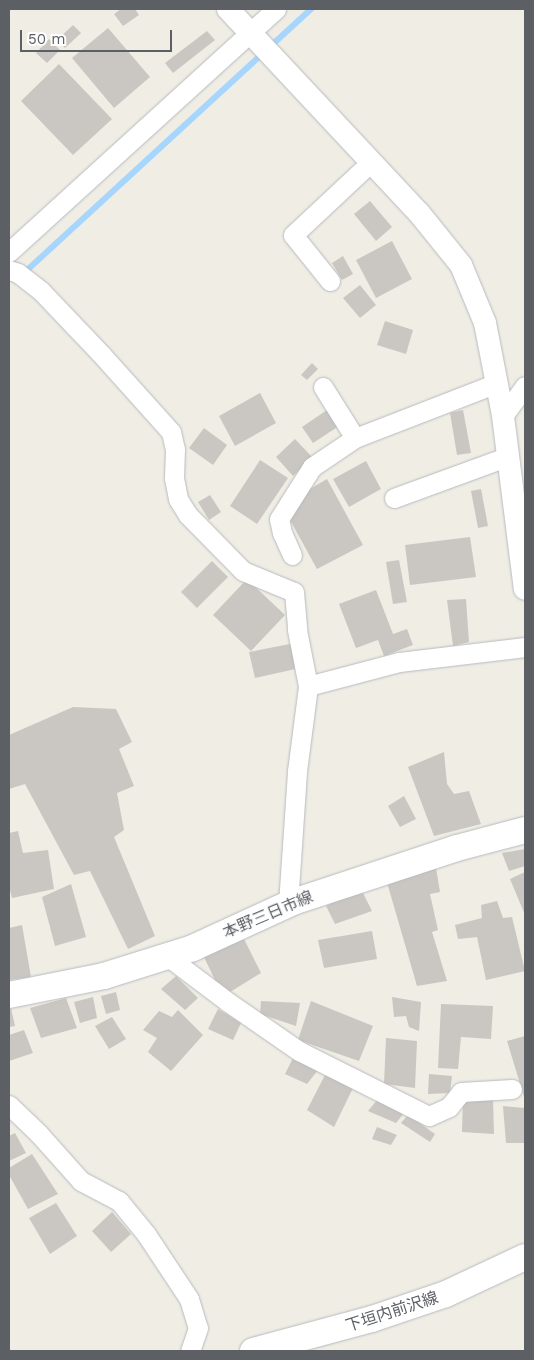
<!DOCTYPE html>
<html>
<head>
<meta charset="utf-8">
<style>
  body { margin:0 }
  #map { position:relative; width:534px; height:1360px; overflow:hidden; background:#efede4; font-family:"Work Sans","Noto Sans JP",sans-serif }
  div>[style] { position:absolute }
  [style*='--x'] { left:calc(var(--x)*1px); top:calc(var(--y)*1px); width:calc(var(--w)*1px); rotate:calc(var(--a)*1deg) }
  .stream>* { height:6px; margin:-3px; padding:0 3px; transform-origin:3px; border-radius:3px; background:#a6d5fd }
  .building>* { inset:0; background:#cac7c2 }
  .roads { filter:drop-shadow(0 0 1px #b7babe) drop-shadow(0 0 1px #b7babe) }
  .minor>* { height:19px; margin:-9.5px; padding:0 9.5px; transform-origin:9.5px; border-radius:9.5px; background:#fff }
  .tertiary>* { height:22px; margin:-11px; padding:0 11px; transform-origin:11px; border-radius:11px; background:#fff }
  .secondary>* { height:26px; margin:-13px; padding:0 13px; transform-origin:13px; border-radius:13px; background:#fff }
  span { translate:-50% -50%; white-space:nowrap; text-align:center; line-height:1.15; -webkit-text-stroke:5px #fff; paint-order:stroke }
  .street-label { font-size:16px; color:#5c6065 }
  .frame { position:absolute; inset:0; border:10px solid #5c6065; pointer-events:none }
  .scale { position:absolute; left:20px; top:30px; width:152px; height:22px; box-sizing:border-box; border:2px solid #5c6065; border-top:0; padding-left:6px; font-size:15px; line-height:18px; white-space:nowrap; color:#5c6065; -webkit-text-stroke:4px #fff; paint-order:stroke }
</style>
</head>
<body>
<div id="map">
  <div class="stream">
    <i style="--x:23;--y:271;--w:2;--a:27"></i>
    <i style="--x:25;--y:272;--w:389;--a:-42.6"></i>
  </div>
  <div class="building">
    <i style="clip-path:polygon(121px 9px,135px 9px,139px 15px,123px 26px,114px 14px)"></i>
    <i style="clip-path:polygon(73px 25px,81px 33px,65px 48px,57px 40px)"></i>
    <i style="clip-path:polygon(108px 28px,150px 77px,114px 108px,72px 58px)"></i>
    <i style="clip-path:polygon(207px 31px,215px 40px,173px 73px,165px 63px)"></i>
    <i style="clip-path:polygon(49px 39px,60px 50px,47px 63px,36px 53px)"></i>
    <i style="clip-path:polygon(59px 64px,112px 119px,73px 155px,21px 101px)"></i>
    <i style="clip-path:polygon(370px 201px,392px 227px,376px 241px,354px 214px)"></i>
    <i style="clip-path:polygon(392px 241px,412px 279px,376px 298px,356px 260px)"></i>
    <i style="clip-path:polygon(343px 256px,353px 274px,342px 280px,332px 263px)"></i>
    <i style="clip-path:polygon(360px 285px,376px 305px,360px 318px,343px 298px)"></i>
    <i style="clip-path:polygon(385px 321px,413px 330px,406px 354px,377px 345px)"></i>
    <i style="clip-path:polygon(312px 363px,318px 369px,307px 380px,301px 375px)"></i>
    <i style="clip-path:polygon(260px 393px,276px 423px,235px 446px,219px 416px)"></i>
    <i style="clip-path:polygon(327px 410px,339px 426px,313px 443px,302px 427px)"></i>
    <i style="clip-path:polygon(463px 410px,471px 453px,457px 455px,450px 413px)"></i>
    <i style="clip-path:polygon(204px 428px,227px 445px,213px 465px,189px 448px)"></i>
    <i style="clip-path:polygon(295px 439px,313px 458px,293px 476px,276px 457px)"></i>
    <i style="clip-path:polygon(260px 460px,288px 478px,257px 524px,230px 506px)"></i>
    <i style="clip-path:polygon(366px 461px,381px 489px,349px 507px,333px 479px)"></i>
    <i style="clip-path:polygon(327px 479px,363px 545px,317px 569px,290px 520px,303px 493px)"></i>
    <i style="clip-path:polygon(481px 489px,488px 526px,478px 528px,471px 491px)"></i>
    <i style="clip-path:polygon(210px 495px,221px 512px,209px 520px,198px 502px)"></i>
    <i style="clip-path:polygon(470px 537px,476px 577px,410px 585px,405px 545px)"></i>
    <i style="clip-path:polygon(399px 560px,407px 602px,393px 604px,386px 562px)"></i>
    <i style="clip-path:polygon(212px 561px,228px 577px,197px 608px,181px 592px)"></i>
    <i style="clip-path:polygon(247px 579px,285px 615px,251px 651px,213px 615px)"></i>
    <i style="clip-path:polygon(376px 590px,393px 634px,407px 629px,413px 645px,384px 656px,378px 640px,356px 648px,339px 604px)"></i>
    <i style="clip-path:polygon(466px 599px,469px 642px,453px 646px,447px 600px)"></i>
    <i style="clip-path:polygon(295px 643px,300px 668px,255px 678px,249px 652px)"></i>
    <i style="clip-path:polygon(73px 707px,116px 709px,132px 742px,119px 749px,134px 786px,117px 793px,124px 830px,114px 837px,155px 936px,128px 949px,90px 871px,74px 875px,25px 784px,9px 789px,9px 735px)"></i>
    <i style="clip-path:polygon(444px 752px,447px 784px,454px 794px,469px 791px,481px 824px,434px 836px,408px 767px)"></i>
    <i style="clip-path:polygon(404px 796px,416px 819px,400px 827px,388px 806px)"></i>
    <i style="clip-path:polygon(18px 831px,23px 853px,48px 850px,54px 889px,12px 898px,9px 886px,9px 833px)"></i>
    <i style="clip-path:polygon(525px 849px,525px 866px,509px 871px,502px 853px)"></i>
    <i style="clip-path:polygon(436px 868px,440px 892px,430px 894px,438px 930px,432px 932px,447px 981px,417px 986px,386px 879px)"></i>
    <i style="clip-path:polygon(525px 872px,525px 915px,510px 879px)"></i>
    <i style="clip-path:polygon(71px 884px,86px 937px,55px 946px,42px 897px)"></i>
    <i style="clip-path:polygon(361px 889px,372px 911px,335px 924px,326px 906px)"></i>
    <i style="clip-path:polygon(497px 901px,503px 918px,512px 917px,525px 971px,486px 980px,477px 937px,458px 939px,455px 925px,482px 918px,481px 905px)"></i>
    <i style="clip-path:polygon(22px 925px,31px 977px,9px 980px,9px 928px)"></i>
    <i style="clip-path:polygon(372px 931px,377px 959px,324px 968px,318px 940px)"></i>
    <i style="clip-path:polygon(244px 939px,261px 973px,230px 992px,215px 980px,202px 953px)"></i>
    <i style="clip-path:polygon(176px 976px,198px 998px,185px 1010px,161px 989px)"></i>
    <i style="clip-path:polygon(116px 992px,120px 1010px,106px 1014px,101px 996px)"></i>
    <i style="clip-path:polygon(93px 997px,97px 1018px,80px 1023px,74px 1002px)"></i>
    <i style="clip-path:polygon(392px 997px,421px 1002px,419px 1031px,409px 1027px,406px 1016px,394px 1017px)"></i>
    <i style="clip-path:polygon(66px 998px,77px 1028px,41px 1038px,30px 1008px)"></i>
    <i style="clip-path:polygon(261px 1001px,300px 1003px,296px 1026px,260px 1014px)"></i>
    <i style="clip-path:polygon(311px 1001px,373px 1026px,359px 1061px,298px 1040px)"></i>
    <i style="clip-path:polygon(441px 1004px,493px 1006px,491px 1039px,461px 1037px,458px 1069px,438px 1068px)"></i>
    <i style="clip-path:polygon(11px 1008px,15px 1026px,9px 1027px,9px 1009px)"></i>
    <i style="clip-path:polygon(218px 1009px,241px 1023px,233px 1040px,208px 1029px)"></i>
    <i style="clip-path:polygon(178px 1010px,203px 1035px,171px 1071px,148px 1052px,157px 1038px,143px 1030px,159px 1011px,172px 1017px)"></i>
    <i style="clip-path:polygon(112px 1017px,126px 1039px,109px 1049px,95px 1026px)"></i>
    <i style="clip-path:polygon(24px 1030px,33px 1053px,9px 1061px,9px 1035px)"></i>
    <i style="clip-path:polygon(525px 1036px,525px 1100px,507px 1041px)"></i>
    <i style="clip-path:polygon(386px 1038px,417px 1041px,415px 1088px,384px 1084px)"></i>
    <i style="clip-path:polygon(294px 1056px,318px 1070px,307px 1084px,285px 1074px)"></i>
    <i style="clip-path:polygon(326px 1073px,354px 1086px,334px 1127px,307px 1110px)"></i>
    <i style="clip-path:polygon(429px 1074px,452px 1076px,450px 1093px,428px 1094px)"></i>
    <i style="clip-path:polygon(463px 1097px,493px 1100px,494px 1134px,462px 1132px)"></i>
    <i style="clip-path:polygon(378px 1099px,405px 1112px,396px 1123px,368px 1111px)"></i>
    <i style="clip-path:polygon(503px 1106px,524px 1108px,525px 1143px,506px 1143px)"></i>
    <i style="clip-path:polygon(408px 1115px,435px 1134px,430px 1142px,401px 1123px)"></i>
    <i style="clip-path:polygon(377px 1127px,397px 1135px,391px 1145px,372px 1139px)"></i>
    <i style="clip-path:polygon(15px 1133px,26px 1153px,9px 1161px,9px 1136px)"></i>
    <i style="clip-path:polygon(32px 1154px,58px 1194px,28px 1209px,9px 1175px,9px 1168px)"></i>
    <i style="clip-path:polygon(56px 1203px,77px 1236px,50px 1254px,29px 1218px)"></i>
    <i style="clip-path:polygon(112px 1212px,131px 1234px,111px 1252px,92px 1231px)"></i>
  </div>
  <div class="roads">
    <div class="minor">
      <i style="--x:9;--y:252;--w:361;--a:-42.3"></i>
      <i style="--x:9;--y:270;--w:9;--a:18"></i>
      <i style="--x:18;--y:273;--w:29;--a:38"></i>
      <i style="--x:41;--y:291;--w:87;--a:46.4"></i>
      <i style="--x:101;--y:354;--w:105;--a:48.1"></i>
      <i style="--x:171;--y:432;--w:17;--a:77"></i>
      <i style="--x:175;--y:449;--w:29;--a:92"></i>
      <i style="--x:174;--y:478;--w:21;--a:79"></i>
      <i style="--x:178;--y:499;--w:19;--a:58"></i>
      <i style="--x:188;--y:515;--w:78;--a:45.5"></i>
      <i style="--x:243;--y:571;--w:55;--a:22.4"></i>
      <i style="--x:294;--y:592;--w:38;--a:85"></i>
      <i style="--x:297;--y:630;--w:57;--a:78.9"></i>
      <i style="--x:308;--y:686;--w:94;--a:-14.8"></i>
      <i style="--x:399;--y:662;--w:127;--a:-6.8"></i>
      <i style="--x:330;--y:281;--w:59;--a:-128.8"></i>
      <i style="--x:293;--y:235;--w:107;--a:-43.1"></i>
      <i style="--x:323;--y:387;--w:60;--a:57.9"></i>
      <i style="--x:503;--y:416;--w:37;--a:-54"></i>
      <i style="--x:394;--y:498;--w:122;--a:-20.1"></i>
      <i style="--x:292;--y:555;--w:24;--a:-114"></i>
      <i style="--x:282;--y:533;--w:14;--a:-102"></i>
      <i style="--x:279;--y:519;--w:62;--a:-57.6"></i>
      <i style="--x:312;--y:467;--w:52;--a:-34"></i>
      <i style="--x:355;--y:438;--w:152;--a:-21.2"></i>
      <i style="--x:288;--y:904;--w:133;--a:-86.1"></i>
      <i style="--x:297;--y:771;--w:86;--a:-82.6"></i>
      <i style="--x:167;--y:956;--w:76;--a:37"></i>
      <i style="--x:228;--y:1002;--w:86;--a:34.6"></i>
      <i style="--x:299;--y:1051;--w:145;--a:26.6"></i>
      <i style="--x:429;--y:1116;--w:22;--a:-24"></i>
      <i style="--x:449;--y:1107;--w:19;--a:-51"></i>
      <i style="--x:461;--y:1092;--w:51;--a:-3.4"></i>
      <i style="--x:9;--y:1105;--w:42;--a:44"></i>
      <i style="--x:39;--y:1134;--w:63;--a:48.2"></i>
      <i style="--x:81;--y:1181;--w:43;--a:27.8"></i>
      <i style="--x:119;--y:1201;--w:43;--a:50.7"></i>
      <i style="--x:146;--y:1234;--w:78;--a:56.5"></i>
      <i style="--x:189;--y:1299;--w:30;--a:73"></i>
      <i style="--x:198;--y:1328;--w:24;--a:109"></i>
    </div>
    <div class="tertiary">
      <i style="--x:228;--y:9;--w:279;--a:46.9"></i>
      <i style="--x:419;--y:213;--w:67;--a:51.1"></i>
      <i style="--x:461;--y:265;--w:63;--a:67.5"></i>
      <i style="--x:485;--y:323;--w:95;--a:79"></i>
      <i style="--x:503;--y:416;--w:174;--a:82.8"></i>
    </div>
    <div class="secondary">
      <i style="--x:9;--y:995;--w:97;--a:-11.3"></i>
      <i style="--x:104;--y:976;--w:93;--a:-17.5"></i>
      <i style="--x:193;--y:948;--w:110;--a:-24.7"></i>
      <i style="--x:293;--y:902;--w:173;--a:-18.2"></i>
      <i style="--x:457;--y:848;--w:70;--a:-14.8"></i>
      <i style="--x:253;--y:1351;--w:123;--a:-15.1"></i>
      <i style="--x:372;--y:1319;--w:78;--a:-18.7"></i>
      <i style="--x:446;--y:1294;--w:87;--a:-25.1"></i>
    </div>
  </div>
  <div class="street-label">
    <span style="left:268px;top:915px;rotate:-23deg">本野三日市線</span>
    <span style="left:392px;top:1312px;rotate:-18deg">下垣内前沢線</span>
  </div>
  <div class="frame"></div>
  <div class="scale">50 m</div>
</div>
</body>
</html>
